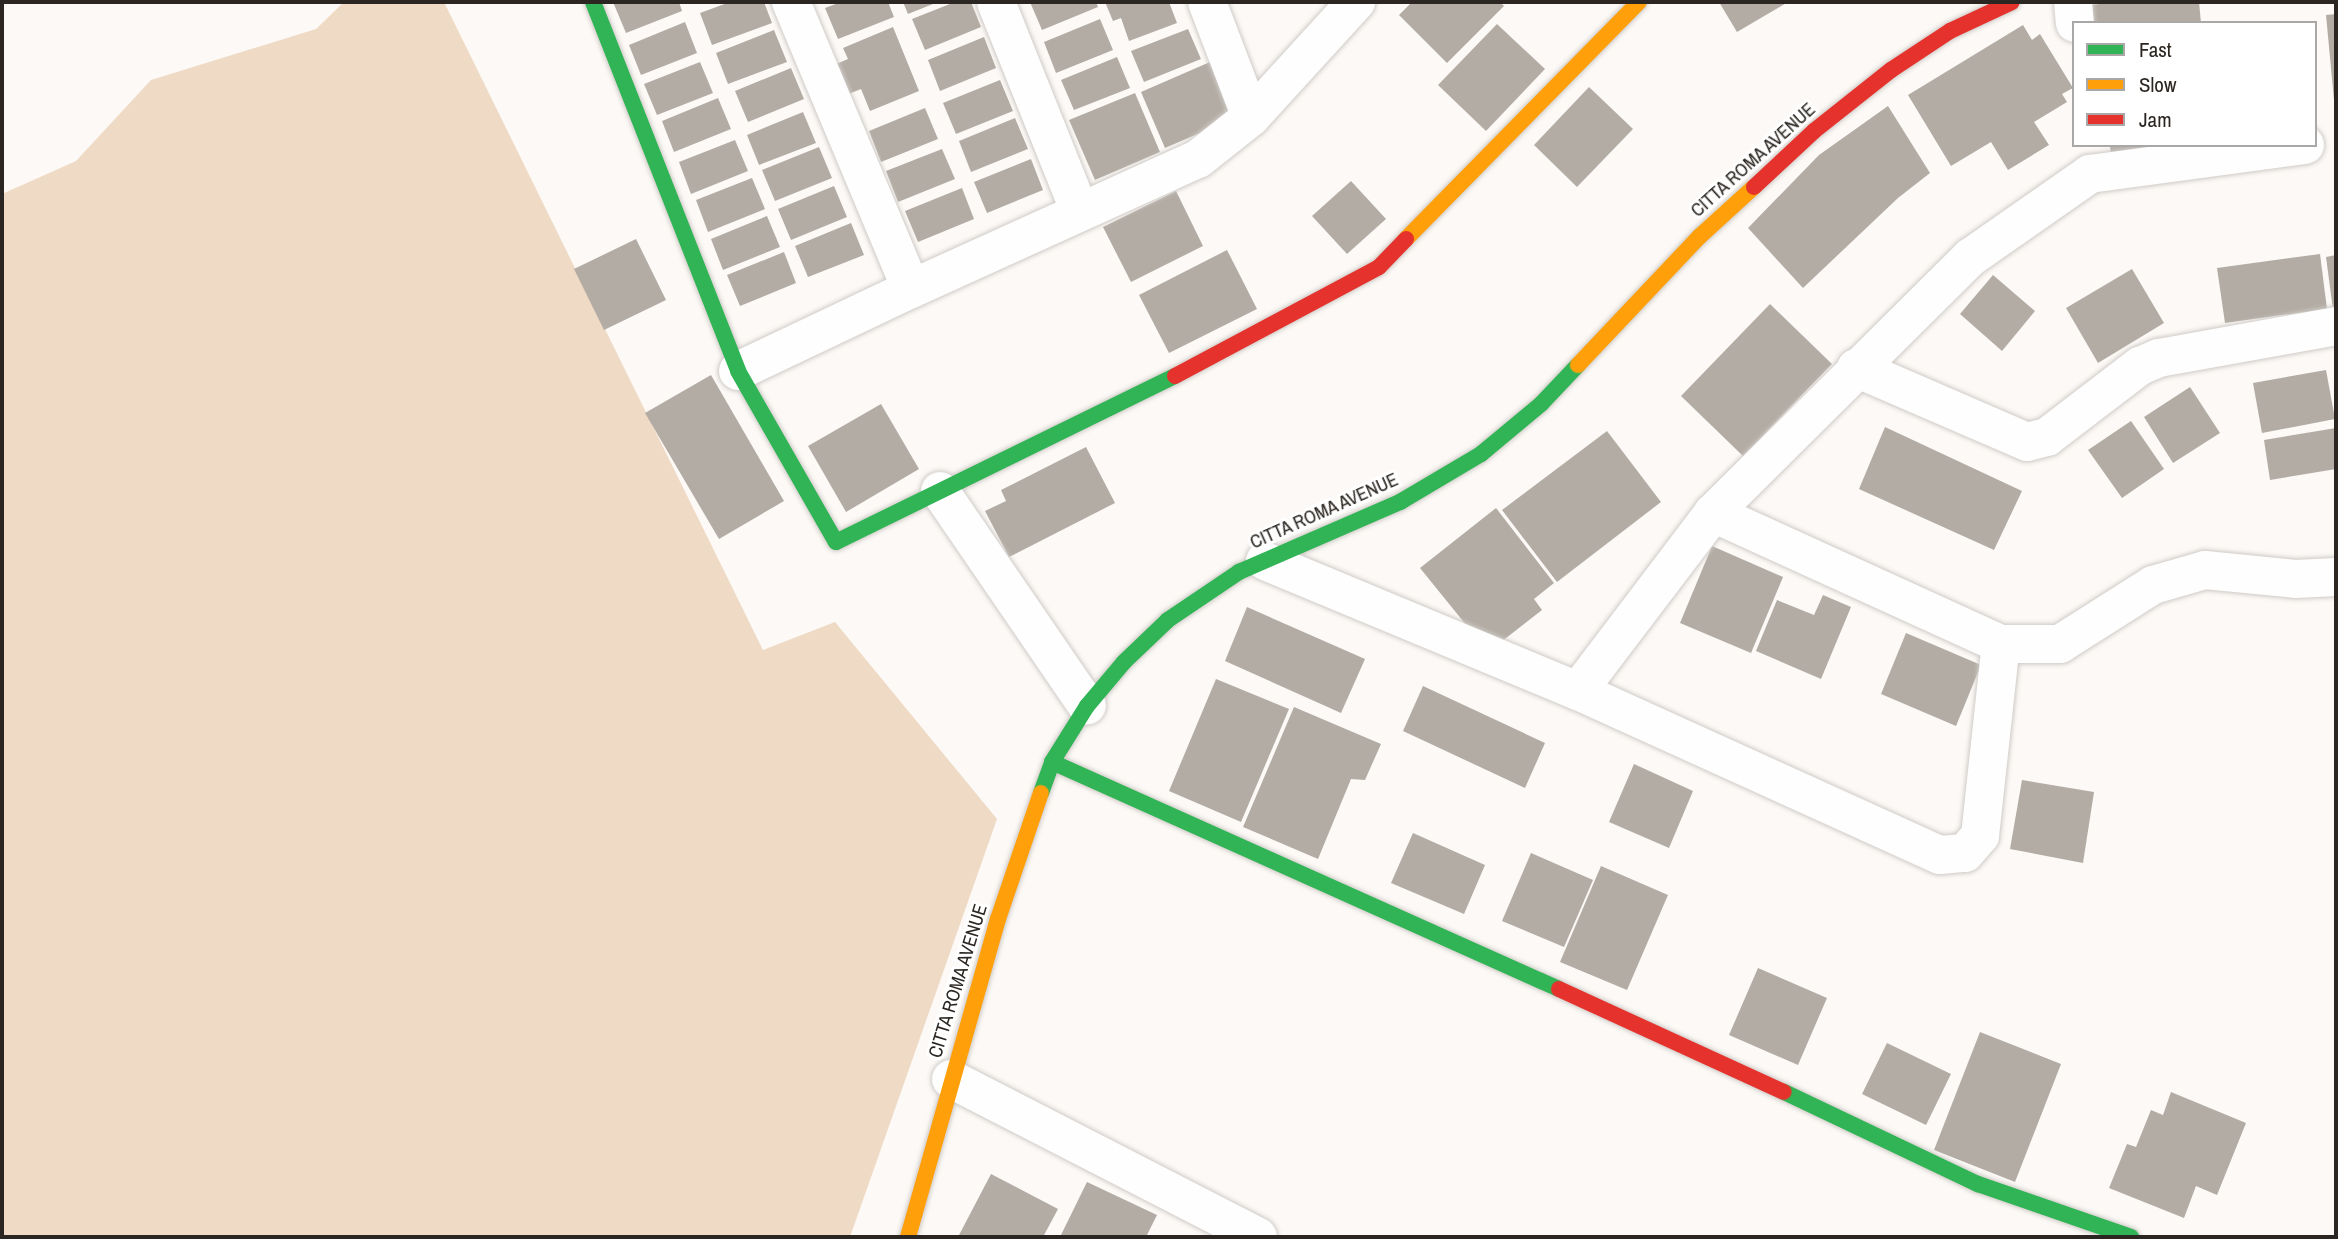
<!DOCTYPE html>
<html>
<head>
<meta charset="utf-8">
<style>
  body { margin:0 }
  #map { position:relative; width:2338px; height:1239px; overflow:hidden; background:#fcf9f6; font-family:"Archivo Narrow",sans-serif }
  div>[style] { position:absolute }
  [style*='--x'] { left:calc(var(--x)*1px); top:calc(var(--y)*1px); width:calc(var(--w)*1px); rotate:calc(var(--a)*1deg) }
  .forest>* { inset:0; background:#efdbc5 }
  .building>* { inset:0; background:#b3aca4 }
  .roads { filter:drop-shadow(0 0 2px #cfcbc7) drop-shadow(0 0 2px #cfcbc7) }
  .street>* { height:38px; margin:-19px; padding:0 19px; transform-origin:19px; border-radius:19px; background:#fffefe }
  .fast>* { height:16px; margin:-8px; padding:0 8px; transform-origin:8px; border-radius:8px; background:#30b455 }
  .slow>* { height:16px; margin:-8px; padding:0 8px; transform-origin:8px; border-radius:8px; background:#ff9f0a }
  .jam>* { height:16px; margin:-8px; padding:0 8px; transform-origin:8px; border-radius:8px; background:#e5322d }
  span { translate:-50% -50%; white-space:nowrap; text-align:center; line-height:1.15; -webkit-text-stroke:6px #fff; paint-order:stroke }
  .street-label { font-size:19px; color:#2b2621 }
  .frame { position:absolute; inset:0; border:4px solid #2b2621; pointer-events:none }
  .legend { position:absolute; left:2072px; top:21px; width:245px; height:126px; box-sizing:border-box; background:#fff; border:2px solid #aaa8a6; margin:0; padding:9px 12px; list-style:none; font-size:21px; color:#2b2621 }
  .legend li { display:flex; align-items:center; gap:14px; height:35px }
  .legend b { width:35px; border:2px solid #aaa8a6 }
</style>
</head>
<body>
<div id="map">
  <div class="forest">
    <i style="clip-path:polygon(344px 2px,444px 2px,763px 650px,835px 622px,997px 819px,850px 1237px,2px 1237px,2px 194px,76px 161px,151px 80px,316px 29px)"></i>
  </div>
  <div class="building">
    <i style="clip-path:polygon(613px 2px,679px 2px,682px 11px,626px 33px)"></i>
    <i style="clip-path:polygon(730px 2px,764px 2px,772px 23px,712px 45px,700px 13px)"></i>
    <i style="clip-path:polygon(841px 2px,888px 2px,894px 17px,838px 39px,825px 8px)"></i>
    <i style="clip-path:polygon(903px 2px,938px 2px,908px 14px)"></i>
    <i style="clip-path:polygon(955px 2px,971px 2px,981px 27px,925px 50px,912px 19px)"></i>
    <i style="clip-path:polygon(1030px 2px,1096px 2px,1098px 7px,1042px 30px)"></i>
    <i style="clip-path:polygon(1105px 2px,1169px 2px,1177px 23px,1129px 41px,1121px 18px,1113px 21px)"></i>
    <i style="clip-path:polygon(1412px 2px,1500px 2px,1504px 6px,1447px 63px,1399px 15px)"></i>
    <i style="clip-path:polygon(1719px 2px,1788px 2px,1737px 32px)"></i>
    <i style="clip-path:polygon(2118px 2px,2199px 2px,2201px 23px,2093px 23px,2090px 5px)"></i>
    <i style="clip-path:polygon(2336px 14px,2336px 99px,2334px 100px,2326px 15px)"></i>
    <i style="clip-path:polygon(1100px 19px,1113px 50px,1056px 73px,1044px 42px)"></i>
    <i style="clip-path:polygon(685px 22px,697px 53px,641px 75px,629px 45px)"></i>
    <i style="clip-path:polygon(1497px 24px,1545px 69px,1486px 131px,1438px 85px)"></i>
    <i style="clip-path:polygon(2023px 25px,2032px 40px,2040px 34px,2073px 88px,2062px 94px,2067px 102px,2034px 122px,2049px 145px,2008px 170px,1991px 142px,1951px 166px,1908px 95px)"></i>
    <i style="clip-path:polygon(893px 27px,919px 91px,870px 111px,861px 89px,846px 95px,834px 65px,848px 59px,843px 48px)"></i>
    <i style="clip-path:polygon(1188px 29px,1201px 59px,1144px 82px,1131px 51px)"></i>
    <i style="clip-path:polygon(774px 30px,787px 62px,728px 84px,716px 53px)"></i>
    <i style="clip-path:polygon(984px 37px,996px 68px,940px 91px,928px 60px)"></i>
    <i style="clip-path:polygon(1117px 57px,1130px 88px,1074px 110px,1061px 80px)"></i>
    <i style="clip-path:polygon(700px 62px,713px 93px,657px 115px,644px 84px)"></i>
    <i style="clip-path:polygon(1210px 62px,1235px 118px,1165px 148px,1141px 92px)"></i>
    <i style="clip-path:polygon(791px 68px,804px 99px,748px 122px,735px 91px)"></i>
    <i style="clip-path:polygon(1000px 80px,1013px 111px,956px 134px,943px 103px)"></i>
    <i style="clip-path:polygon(1589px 87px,1633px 129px,1577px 187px,1534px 145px)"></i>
    <i style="clip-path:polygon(1135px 93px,1160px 152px,1095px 180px,1069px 120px)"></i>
    <i style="clip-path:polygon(718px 98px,731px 129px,674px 152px,662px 121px)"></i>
    <i style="clip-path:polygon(1888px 106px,1930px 173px,1898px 198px,1803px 288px,1748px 228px,1819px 155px)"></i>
    <i style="clip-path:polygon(925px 108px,938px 139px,881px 162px,869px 131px)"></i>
    <i style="clip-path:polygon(803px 112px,816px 143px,759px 165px,747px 135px)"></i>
    <i style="clip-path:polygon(1015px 118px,1028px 149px,971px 172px,959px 141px)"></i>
    <i style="clip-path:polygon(735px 140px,748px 171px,691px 194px,679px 162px)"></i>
    <i style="clip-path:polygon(2110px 145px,2178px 145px,2111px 155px)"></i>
    <i style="clip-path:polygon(819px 147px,832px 178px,775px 201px,762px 170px)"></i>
    <i style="clip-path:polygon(942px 149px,955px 179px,898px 202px,886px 171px)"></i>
    <i style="clip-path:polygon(1031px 159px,1043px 190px,987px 213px,974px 182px)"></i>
    <i style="clip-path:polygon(752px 178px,765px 209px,708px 232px,696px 200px)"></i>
    <i style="clip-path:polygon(1351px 181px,1386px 219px,1347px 254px,1312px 216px)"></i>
    <i style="clip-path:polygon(834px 186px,847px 217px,791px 240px,778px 209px)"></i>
    <i style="clip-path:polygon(962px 188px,974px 219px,918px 242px,905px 211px)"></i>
    <i style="clip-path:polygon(1176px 191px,1203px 246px,1131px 282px,1103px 227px)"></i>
    <i style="clip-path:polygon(767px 216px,780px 247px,723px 270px,711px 239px)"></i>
    <i style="clip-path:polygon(851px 223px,864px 255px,808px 277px,795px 246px)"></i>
    <i style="clip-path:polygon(636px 239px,666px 300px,604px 330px,574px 269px)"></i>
    <i style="clip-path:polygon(1227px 250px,1257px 309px,1169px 353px,1139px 295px)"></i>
    <i style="clip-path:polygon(784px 252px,796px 283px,740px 306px,727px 275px)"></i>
    <i style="clip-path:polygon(2320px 254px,2327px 309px,2225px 323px,2217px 268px)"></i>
    <i style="clip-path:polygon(2336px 255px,2336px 309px,2333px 310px,2326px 257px)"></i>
    <i style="clip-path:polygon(2132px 269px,2164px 323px,2098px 363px,2066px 308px)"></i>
    <i style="clip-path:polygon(1993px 275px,2035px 311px,2002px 351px,1960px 314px)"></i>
    <i style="clip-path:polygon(1770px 304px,1832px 364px,1743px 456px,1681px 396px)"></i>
    <i style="clip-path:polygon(2326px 370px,2335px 419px,2262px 433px,2253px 383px)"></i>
    <i style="clip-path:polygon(711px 375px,784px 501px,719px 539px,645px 413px)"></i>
    <i style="clip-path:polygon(2190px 387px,2220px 433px,2173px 463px,2144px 417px)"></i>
    <i style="clip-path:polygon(881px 404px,919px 469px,846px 512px,808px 446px)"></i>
    <i style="clip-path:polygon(2131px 421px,2164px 469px,2122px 498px,2088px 450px)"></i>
    <i style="clip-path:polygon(1885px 427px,2022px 491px,1994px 550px,1859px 489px)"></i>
    <i style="clip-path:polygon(2336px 428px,2336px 469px,2270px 480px,2264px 440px)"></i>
    <i style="clip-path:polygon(1607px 431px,1661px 502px,1557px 582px,1502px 510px)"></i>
    <i style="clip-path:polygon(1086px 447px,1115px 503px,1009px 557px,985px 511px,1006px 501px,1001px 490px)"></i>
    <i style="clip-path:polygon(1496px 508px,1554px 583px,1534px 599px,1542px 610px,1488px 652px,1420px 568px)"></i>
    <i style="clip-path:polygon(1712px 546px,1783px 577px,1751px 653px,1680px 623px)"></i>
    <i style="clip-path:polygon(1823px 595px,1851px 607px,1821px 679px,1756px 651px,1777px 600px,1814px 615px)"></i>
    <i style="clip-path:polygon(1247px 607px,1365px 659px,1341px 713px,1225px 661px)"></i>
    <i style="clip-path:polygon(1906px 633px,1981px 665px,1956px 726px,1881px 694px)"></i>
    <i style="clip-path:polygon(1216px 679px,1289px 709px,1241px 822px,1169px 791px)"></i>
    <i style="clip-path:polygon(1423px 686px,1545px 743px,1525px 788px,1403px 731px)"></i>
    <i style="clip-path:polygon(1294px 707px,1381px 744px,1365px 780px,1351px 779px,1318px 859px,1243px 827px)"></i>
    <i style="clip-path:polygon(1634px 764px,1693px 791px,1669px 848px,1609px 822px)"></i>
    <i style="clip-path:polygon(2022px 780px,2094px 792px,2083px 863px,2010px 849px)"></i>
    <i style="clip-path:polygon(1413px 833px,1485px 865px,1464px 914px,1391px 883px)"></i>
    <i style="clip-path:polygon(1531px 853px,1593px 880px,1564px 947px,1502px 921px)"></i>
    <i style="clip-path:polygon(1601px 866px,1668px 895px,1627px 990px,1560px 962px)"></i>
    <i style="clip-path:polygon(1758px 968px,1827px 998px,1798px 1065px,1729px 1035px)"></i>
    <i style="clip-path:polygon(1980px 1032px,2061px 1064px,2015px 1182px,1934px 1150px)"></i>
    <i style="clip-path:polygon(1887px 1043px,1951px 1074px,1926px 1125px,1862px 1094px)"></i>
    <i style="clip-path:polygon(2171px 1092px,2246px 1123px,2217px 1195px,2196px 1186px,2184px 1218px,2109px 1188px,2127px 1144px,2136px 1147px,2151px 1110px,2163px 1115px)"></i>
    <i style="clip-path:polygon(991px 1174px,1058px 1209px,1043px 1237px,958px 1237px)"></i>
    <i style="clip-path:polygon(1087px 1182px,1157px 1215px,1146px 1237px,1060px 1237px)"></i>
  </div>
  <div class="roads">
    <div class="street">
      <i style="--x:791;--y:2;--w:311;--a:67.3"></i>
      <i style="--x:996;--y:2;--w:226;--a:68.2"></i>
      <i style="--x:1207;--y:2;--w:123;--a:69.1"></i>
      <i style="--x:2073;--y:2;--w:21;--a:85"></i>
      <i style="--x:1856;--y:368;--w:186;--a:23.4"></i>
      <i style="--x:2027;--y:442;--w:21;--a:-14"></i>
      <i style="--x:2047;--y:437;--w:117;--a:-37.4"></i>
      <i style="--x:2140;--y:366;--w:21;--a:-23"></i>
      <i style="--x:2159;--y:358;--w:180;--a:-10.2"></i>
      <i style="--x:738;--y:371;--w:191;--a:-25.4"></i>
      <i style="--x:911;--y:289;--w:315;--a:-24.4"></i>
      <i style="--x:1198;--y:159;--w:68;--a:-38.4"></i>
      <i style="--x:1251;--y:117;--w:156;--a:-47.6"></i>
      <i style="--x:940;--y:491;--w:260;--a:55.6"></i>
      <i style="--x:1713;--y:513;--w:316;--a:24.5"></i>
      <i style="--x:2001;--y:644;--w:59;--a:0"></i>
      <i style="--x:2060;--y:644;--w:110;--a:-32.4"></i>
      <i style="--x:2153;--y:585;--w:54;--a:-16.1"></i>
      <i style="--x:2205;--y:570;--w:91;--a:5.6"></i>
      <i style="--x:2296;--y:579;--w:40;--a:-2.9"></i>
      <i style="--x:1265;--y:561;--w:339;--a:22.6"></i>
      <i style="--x:1578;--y:691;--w:397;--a:24.4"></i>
      <i style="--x:1940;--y:855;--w:25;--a:-5"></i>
      <i style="--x:1965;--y:853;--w:23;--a:-49"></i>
      <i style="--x:1980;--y:836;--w:193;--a:-83.8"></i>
      <i style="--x:1578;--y:691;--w:223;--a:-52.8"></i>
      <i style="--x:1713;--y:513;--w:363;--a:-44.8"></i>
      <i style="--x:1971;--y:257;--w:145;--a:-34.9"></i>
      <i style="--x:2090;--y:174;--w:217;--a:-7.7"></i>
      <i style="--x:951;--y:1079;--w:345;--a:27.2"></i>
    </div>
    <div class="fast">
      <i style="--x:593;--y:2;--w:396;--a:68.5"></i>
      <i style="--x:738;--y:371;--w:197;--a:60.2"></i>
      <i style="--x:836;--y:542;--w:377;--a:-26.1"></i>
      <i style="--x:1052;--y:762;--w:555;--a:24.12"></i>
      <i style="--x:1041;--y:793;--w:33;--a:-70"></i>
      <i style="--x:1052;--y:762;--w:66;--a:-58"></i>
      <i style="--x:1087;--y:706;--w:57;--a:-49.9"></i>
      <i style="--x:1124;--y:662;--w:61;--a:-43.7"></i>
      <i style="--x:1168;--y:620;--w:86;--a:-34.1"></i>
      <i style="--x:1239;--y:572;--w:176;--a:-23.5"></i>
      <i style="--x:1400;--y:502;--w:94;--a:-30.7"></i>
      <i style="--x:1481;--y:454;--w:78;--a:-39.8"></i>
      <i style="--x:1541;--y:404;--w:54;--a:-46.5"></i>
      <i style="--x:1784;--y:1092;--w:215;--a:25.4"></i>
      <i style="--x:1978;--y:1184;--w:162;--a:19.1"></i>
    </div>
    <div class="slow">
      <i style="--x:1406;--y:239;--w:332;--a:-45.5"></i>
      <i style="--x:1578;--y:365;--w:176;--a:-46.6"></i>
      <i style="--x:1699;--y:237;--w:74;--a:-42.3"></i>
      <i style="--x:908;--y:1237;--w:330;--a:-74.2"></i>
      <i style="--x:998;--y:919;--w:133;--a:-71.2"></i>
    </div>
    <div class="jam">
      <i style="--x:1754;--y:187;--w:82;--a:-43"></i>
      <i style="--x:1814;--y:131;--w:98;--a:-38.4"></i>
      <i style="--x:1891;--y:70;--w:71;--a:-33.5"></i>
      <i style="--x:1950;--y:31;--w:68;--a:-25.1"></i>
      <i style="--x:1175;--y:376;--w:231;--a:-28.1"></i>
      <i style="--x:1379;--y:267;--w:39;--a:-46"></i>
      <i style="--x:1559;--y:989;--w:247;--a:24.6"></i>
    </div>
  </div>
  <div class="street-label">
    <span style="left:1753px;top:160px;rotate:-42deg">CITTA ROMA AVENUE</span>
    <span style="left:1324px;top:511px;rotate:-24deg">CITTA ROMA AVENUE</span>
    <span style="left:958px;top:981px;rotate:-73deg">CITTA ROMA AVENUE</span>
  </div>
  <div class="frame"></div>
  <ul class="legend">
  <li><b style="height:9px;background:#30b455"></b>Fast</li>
  <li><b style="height:9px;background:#ff9f0a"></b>Slow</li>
  <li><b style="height:9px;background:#e5322d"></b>Jam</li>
  </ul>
</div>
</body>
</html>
